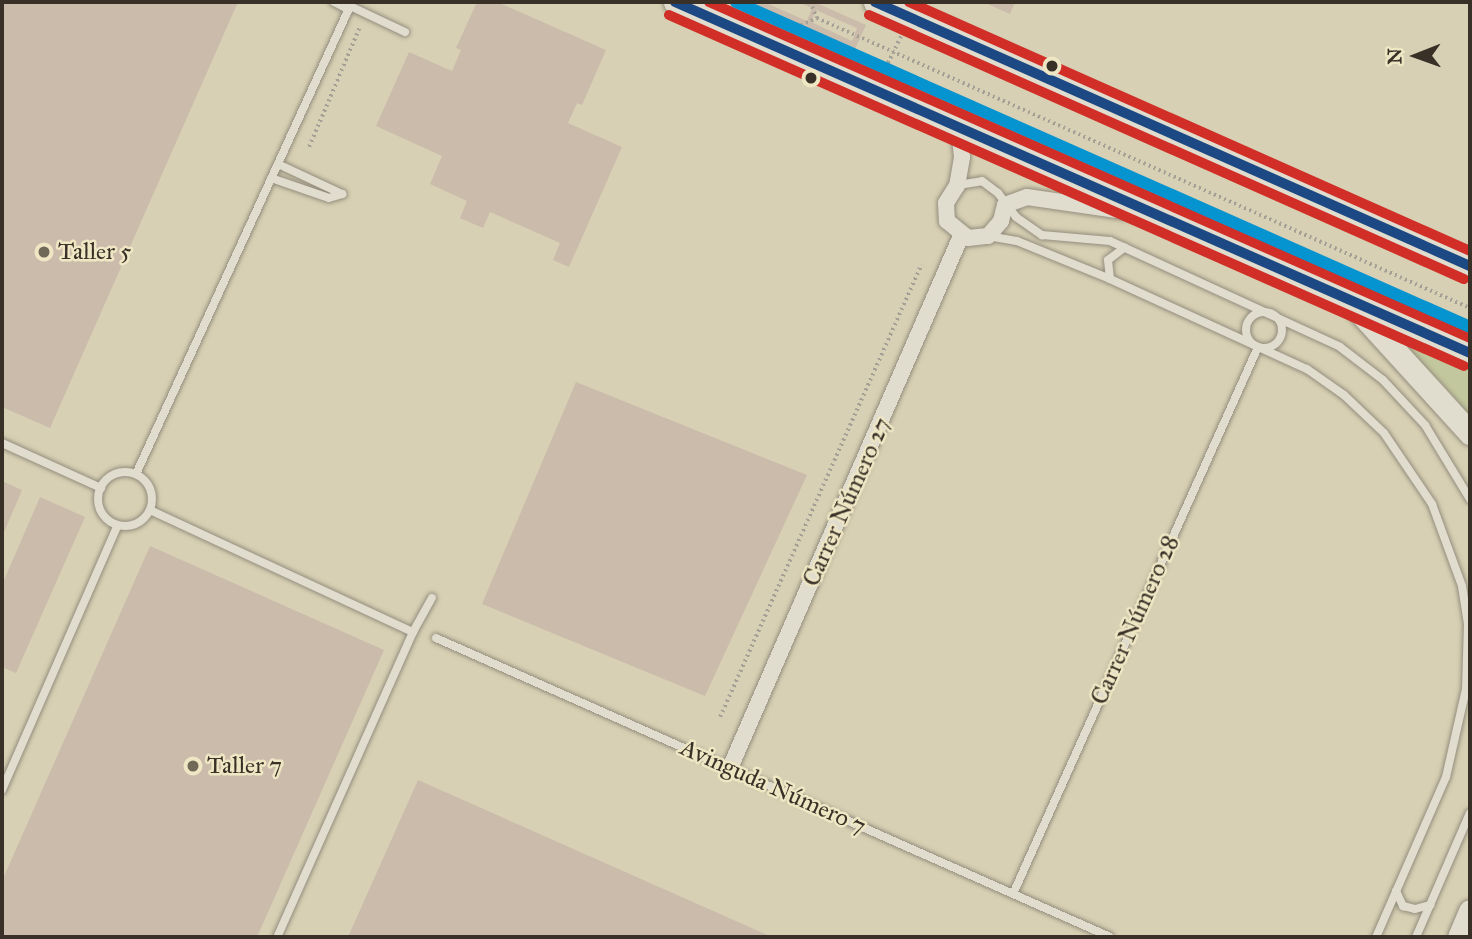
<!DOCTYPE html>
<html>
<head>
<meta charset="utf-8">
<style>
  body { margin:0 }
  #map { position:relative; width:1472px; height:939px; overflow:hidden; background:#d8d0b4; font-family:"IM FELL Great Primer",serif }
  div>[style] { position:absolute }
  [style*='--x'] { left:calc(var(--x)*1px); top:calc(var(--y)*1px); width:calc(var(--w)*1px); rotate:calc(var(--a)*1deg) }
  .green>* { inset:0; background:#c2c79d }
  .building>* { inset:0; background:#cabbaa }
  .path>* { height:3.5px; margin-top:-1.75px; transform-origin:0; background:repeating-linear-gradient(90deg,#a4a095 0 2px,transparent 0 5.5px) }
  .roads { filter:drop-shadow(0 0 2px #938d7d) drop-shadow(0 0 2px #938d7d) }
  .service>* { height:8px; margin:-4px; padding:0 4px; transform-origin:4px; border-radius:4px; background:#e0dcce }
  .service>.ring { margin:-4px; padding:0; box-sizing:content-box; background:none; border:8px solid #e0dcce; border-radius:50% }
  .minor>* { height:16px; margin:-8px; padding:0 8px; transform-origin:8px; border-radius:8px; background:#e0dcce }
  .secondary>* { height:23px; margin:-11.5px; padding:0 11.5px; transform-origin:11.5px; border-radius:11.5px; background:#e0dcce }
  .bus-1>* { height:10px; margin:-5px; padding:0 5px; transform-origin:5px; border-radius:5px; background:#1c4883 }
  .bus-2>* { height:10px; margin:-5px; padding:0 5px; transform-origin:5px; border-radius:5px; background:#d02e26 }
  .bus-3>* { height:10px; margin:-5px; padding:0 5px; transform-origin:5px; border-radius:5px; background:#d02e26 }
  .metro-1>* { height:12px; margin:-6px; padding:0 6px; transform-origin:6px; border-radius:6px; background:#0694d0 }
  .dots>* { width:19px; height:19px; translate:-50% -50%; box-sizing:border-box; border:4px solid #efe6c4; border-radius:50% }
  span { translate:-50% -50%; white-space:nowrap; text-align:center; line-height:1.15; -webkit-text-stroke:5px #efe6c4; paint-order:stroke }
  .poi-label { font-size:24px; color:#393127 }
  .left { translate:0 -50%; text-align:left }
  .street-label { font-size:24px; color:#393127 }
  .frame { position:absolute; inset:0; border:4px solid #393127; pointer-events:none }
  .north { position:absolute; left:1381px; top:21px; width:70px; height:70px; -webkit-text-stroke:5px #efe6c4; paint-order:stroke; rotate:269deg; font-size:19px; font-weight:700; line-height:28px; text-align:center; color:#393127 }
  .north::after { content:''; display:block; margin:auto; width:24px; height:32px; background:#393127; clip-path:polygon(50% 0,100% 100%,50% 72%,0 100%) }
</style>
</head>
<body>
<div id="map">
  <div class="green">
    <i style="clip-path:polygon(1401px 341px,1470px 370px,1470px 417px,1451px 393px)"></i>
  </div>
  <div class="building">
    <i style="clip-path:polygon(2px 2px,238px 2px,50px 428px,2px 407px)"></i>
    <i style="clip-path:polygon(477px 2px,497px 2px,606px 50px,582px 105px,577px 103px,568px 123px,622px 147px,569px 267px,553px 260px,560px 243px,490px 212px,483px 228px,460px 218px,467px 201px,430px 184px,442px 156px,376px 126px,409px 52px,452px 71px,461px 50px,456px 48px)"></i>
    <i style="clip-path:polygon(evenodd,748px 2px,764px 2px,807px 21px,812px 8px,798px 2px,814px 2px,866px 25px,855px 49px,748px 2px,816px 10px,857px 28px,852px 41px,811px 22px,816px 10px)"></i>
    <i style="clip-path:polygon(983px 2px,1015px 2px,1010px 14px)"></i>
    <i style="clip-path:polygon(576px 382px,807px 475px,705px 696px,482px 604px)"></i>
    <i style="clip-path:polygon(2px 481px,22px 490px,2px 537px)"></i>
    <i style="clip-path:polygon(40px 497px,85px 517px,16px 673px,2px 667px,2px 585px)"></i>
    <i style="clip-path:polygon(150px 546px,384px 650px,257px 937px,2px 937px,2px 881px)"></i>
    <i style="clip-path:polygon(418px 780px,772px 937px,348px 937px)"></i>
  </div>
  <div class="path">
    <i style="--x:810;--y:2;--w:17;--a:66"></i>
    <i style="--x:817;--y:18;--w:714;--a:23.95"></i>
    <i style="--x:791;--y:30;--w:29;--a:-25"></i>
    <i style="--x:883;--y:73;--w:41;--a:-64.1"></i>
    <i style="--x:309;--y:147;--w:131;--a:-67.1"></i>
    <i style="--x:720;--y:717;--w:495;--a:-66"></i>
  </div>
  <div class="roads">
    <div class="service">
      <i style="--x:334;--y:2;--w:16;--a:27"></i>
      <i style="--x:350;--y:6;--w:61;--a:25.3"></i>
      <i style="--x:278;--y:164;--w:71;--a:25.1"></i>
      <i style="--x:271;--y:178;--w:61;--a:19"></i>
      <i style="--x:329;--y:198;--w:14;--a:-17"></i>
      <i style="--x:958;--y:185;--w:24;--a:-9"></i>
      <i style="--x:982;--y:181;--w:20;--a:37"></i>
      <i style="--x:998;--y:193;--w:30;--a:53"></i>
      <i style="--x:1016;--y:217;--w:32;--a:35"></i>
      <i style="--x:1042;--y:235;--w:68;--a:5"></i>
      <i style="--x:1110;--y:241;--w:253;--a:24.7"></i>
      <i style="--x:1340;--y:347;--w:54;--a:37.5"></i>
      <i style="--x:1383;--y:380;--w:62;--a:47"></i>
      <i style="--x:1425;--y:425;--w:87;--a:58.7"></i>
      <i style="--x:988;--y:236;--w:29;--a:10"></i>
      <i style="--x:1017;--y:241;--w:100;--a:22.2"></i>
      <i style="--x:1110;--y:279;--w:217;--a:24.6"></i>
      <i style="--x:1307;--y:369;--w:45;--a:35.1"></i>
      <i style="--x:1344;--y:395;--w:55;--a:43.5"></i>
      <i style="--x:1384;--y:433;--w:86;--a:55.9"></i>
      <i style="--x:1432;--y:504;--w:87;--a:69.9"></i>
      <i style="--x:1462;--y:586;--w:37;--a:81"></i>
      <i style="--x:1468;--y:623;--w:66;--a:91.7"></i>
      <i style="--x:1466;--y:689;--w:90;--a:102.8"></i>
      <i style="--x:1446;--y:777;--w:175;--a:113.6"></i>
      <i style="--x:1110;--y:279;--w:19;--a:-96"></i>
      <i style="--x:1108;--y:260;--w:21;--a:-37"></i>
      <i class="ring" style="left:1246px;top:312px;width:28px;height:28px"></i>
      <i style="--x:2;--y:443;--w:109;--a:24.4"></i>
      <i class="ring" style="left:98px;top:472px;width:46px;height:46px"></i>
      <i style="--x:136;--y:474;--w:519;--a:-65.41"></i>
      <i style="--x:150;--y:510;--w:290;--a:24.9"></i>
      <i style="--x:413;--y:632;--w:334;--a:114"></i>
      <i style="--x:413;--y:632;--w:39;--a:-61"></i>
      <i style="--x:436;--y:638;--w:737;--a:23.92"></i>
      <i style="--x:2;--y:790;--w:289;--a:-66.4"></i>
      <i style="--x:1396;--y:891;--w:17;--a:65"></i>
      <i style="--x:1403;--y:906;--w:12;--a:14"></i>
      <i style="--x:1415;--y:909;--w:16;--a:-15"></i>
      <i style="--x:1013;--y:894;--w:599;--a:-65.87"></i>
      <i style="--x:1416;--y:937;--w:135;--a:-66.5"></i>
    </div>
    <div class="minor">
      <i style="--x:957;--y:186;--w:29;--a:-80"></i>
      <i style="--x:962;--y:157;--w:27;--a:-96"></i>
      <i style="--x:956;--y:187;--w:19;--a:122"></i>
      <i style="--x:946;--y:203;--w:18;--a:87"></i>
      <i style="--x:947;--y:221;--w:27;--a:39"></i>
      <i style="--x:968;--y:238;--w:20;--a:-6"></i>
      <i style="--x:988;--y:236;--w:20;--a:-49"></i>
      <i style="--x:1001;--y:221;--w:16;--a:-76"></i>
      <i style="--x:1005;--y:205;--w:23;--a:-20"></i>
      <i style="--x:1027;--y:197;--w:117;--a:8.3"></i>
      <i style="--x:730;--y:768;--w:580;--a:-66.53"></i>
    </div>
    <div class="secondary">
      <i style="--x:675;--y:2;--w:869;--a:23.82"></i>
      <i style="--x:875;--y:2;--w:651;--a:23.93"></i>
      <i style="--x:1357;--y:309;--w:168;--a:47.7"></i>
      <i style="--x:1459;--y:937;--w:28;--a:-67"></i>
    </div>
  </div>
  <div class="bus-1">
    <i style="--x:675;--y:2;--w:869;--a:23.82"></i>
    <i style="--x:875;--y:2;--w:651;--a:23.93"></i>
  </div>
  <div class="bus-2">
    <i style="--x:669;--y:15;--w:869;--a:23.82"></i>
    <i style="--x:869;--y:15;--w:651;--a:23.93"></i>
  </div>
  <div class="bus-3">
    <i style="--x:709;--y:2;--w:832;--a:23.82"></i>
    <i style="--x:909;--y:2;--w:614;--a:23.93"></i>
  </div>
  <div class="metro-1">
    <i style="--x:736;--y:2;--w:803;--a:23.88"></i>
  </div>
  <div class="dots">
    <i style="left:1052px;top:66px;background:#393127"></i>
    <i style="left:811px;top:78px;background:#393127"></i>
    <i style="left:44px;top:252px;background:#716958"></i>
    <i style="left:193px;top:766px;background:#716958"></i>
  </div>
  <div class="poi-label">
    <span class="left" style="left:58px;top:252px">Taller 5</span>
    <span class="left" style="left:207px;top:766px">Taller 7</span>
  </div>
  <div class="street-label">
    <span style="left:847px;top:502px;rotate:-66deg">Carrer Número 27</span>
    <span style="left:1135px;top:620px;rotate:-66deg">Carrer Número 28</span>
    <span style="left:773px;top:787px;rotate:24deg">Avinguda Número 7</span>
  </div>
  <div class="frame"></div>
  <div class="north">N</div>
</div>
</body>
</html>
